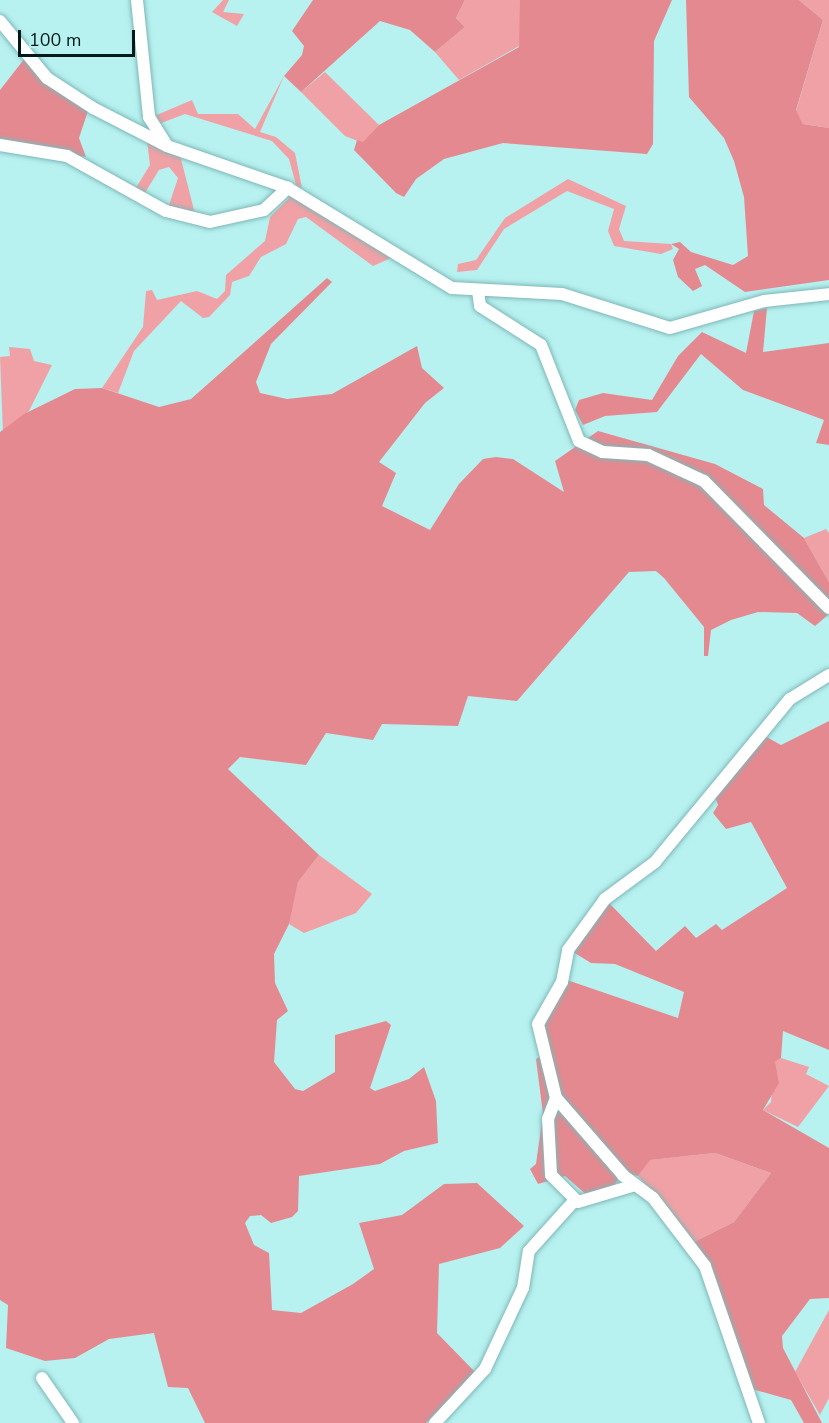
<!DOCTYPE html>
<html>
<head>
<meta charset="utf-8">
<style>
  body { margin:0 }
  #map { position:relative; width:829px; height:1423px; overflow:hidden; background:#b7f1f0; font-family:"Nunito Sans",sans-serif }
  div>[style] { position:absolute }
  [style*='--x'] { left:calc(var(--x)*1px); top:calc(var(--y)*1px); width:calc(var(--w)*1px); rotate:calc(var(--a)*1deg) }
  .green>* { inset:0; background:#f0a1a5 }
  .forest>* { inset:0; background:#e58990 }
  .roads { filter:drop-shadow(0 0 2px #7fb7b7) drop-shadow(0 0 2px #7fb7b7) }
  .minor>* { height:12px; margin:-6px; padding:0 6px; transform-origin:6px; border-radius:6px; background:#fff }
  span { translate:-50% -50%; white-space:nowrap; text-align:center; line-height:1.15; -webkit-text-stroke:4.5px #b7f1f0; paint-order:stroke }
  .scale { position:absolute; left:18px; top:30px; width:117px; height:27px; box-sizing:border-box; border:3px solid #031919; border-top:0; padding-left:8px; font-size:18px; line-height:21px; white-space:nowrap; color:#031919; -webkit-text-stroke:4px #b7f1f0; paint-order:stroke }
</style>
</head>
<body>
<div id="map">
  <div class="green">
    <i style="clip-path:polygon(223px 0,229px 0,223px 12px,244px 14px,237px 26px,212px 12px)"></i>
    <i style="clip-path:polygon(465px 0,520px 0,522px 23px,519px 46px,459px 80px,435px 52px,465px 27px,456px 18px)"></i>
    <i style="clip-path:polygon(799px 0,829px 0,829px 128px,803px 124px,796px 111px,823px 20px)"></i>
    <i style="clip-path:polygon(325px 72px,379px 125px,363px 143px,345px 136px,301px 92px)"></i>
    <i style="clip-path:polygon(284px 76px,260px 132px,276px 137px,295px 153px,302px 188px,296px 185px,289px 159px,272px 141px,185px 114px,156px 125px,152px 117px,192px 100px,198px 114px,238px 114px,255px 129px)"></i>
    <i style="clip-path:polygon(147px 141px,180px 155px,195px 214px,168px 208px,178px 178px,169px 167px,159px 170px,143px 196px,134px 191px,150px 165px)"></i>
    <i style="clip-path:polygon(568px 179px,626px 206px,619px 229px,624px 241px,671px 244px,673px 249px,661px 254px,614px 246px,608px 231px,614px 209px,567px 191px,504px 229px,477px 270px,457px 272px,458px 264px,476px 260px,505px 218px)"></i>
    <i style="clip-path:polygon(291px 196px,391px 258px,373px 266px,306px 217px,298px 219px,286px 244px,261px 257px,249px 276px,232px 282px,230px 295px,209px 317px,203px 318px,181px 301px,134px 351px,118px 393px,102px 388px,143px 327px,146px 291px,152px 290px,157px 300px,197px 291px,217px 299px,225px 291px,226px 275px,265px 241px,270px 217px)"></i>
    <i style="clip-path:polygon(9px 347px,30px 349px,34px 361px,52px 365px,29px 411px,3px 433px,0 357px,10px 356px)"></i>
    <i style="clip-path:polygon(826px 529px,829px 533px,829px 582px,804px 538px)"></i>
    <i style="clip-path:polygon(319px 855px,372px 894px,356px 913px,304px 933px,289px 924px,290px 914px,298px 882px)"></i>
    <i style="clip-path:polygon(781px 1058px,809px 1067px,806px 1074px,829px 1086px,798px 1127px,763px 1110px,771px 1102px,775px 1062px)"></i>
    <i style="clip-path:polygon(715px 1153px,771px 1173px,734px 1222px,694px 1242px,638px 1176px,649px 1160px)"></i>
    <i style="clip-path:polygon(829px 1310px,829px 1398px,820px 1415px,795px 1372px)"></i>
  </div>
  <div class="forest">
    <i style="clip-path:polygon(313px 0,465px 0,456px 18px,465px 27px,435px 52px,410px 30px,380px 21px,301px 92px,284px 76px,302px 55px,304px 46px,292px 31px)"></i>
    <i style="clip-path:polygon(520px 0,672px 0,654px 41px,653px 144px,647px 154px,503px 143px,444px 159px,416px 179px,404px 197px,396px 193px,354px 150px,357px 140px,363px 142px,379px 125px,519px 47px)"></i>
    <i style="clip-path:polygon(686px 0,799px 0,823px 20px,796px 110px,803px 124px,829px 128px,829px 280px,745px 292px,705px 265px,695px 269px,702px 286px,693px 291px,678px 277px,673px 260px,679px 249px,671px 244px,680px 242px,691px 252px,733px 265px,748px 256px,744px 197px,734px 161px,724px 138px,689px 97px)"></i>
    <i style="clip-path:polygon(25px 58px,89px 108px,79px 138px,86px 157px,0 141px,0 90px)"></i>
    <i style="clip-path:polygon(327px 278px,332px 282px,271px 344px,256px 382px,260px 393px,287px 399px,332px 394px,417px 346px,422px 368px,444px 388px,425px 403px,379px 462px,396px 473px,382px 506px,430px 530px,459px 484px,483px 459px,496px 457px,513px 459px,564px 492px,555px 461px,598px 431px,715px 464px,763px 489px,764px 505px,804px 538px,829px 582px,829px 614px,815px 626px,797px 613px,758px 612px,731px 620px,711px 630px,708px 656px,704px 656px,704px 627px,664px 578px,656px 571px,629px 572px,517px 701px,468px 696px,458px 726px,382px 724px,373px 740px,326px 733px,306px 765px,240px 757px,228px 769px,319px 855px,298px 882px,289px 924px,274px 954px,275px 983px,288px 1011px,277px 1020px,274px 1062px,295px 1089px,303px 1091px,335px 1072px,335px 1035px,386px 1021px,391px 1025px,370px 1088px,375px 1091px,409px 1079px,424px 1067px,436px 1101px,438px 1143px,404px 1151px,380px 1164px,299px 1176px,298px 1211px,292px 1217px,271px 1223px,261px 1215px,250px 1216px,245px 1223px,254px 1245px,269px 1253px,272px 1310px,301px 1313px,353px 1284px,374px 1269px,359px 1223px,402px 1215px,444px 1184px,477px 1183px,524px 1226px,500px 1248px,439px 1264px,437px 1333px,476px 1373px,426px 1423px,205px 1423px,188px 1388px,168px 1387px,154px 1333px,109px 1339px,75px 1358px,45px 1361px,6px 1348px,8px 1305px,0 1300px,0 432px,24px 414px,75px 389px,102px 388px,159px 407px,191px 399px)"></i>
    <i style="clip-path:polygon(767px 308px,763px 352px,829px 343px,829px 445px,816px 443px,824px 420px,743px 390px,701px 354px,657px 412px,605px 416px,583px 425px,575px 410px,579px 400px,603px 393px,652px 400px,678px 356px,702px 332px,746px 353px,754px 311px)"></i>
    <i style="clip-path:polygon(829px 721px,829px 1050px,783px 1031px,781px 1058px,775px 1062px,779px 1083px,763px 1110px,829px 1148px,829px 1298px,810px 1299px,782px 1336px,783px 1348px,822px 1423px,804px 1423px,791px 1400px,752px 1389px,694px 1242px,734px 1222px,771px 1173px,715px 1153px,650px 1160px,638px 1176px,623px 1172px,614px 1186px,589px 1197px,565px 1176px,538px 1184px,530px 1169px,536px 1164px,543px 1114px,536px 1059px,546px 1053px,543px 1021px,567px 980px,678px 1018px,684px 992px,615px 964px,591px 963px,573px 952px,609px 903px,656px 951px,685px 926px,696px 938px,716px 924px,722px 930px,787px 888px,751px 822px,726px 829px,713px 813px,718px 805px,714px 794px,763px 735px,781px 745px)"></i>
  </div>
  <div class="roads">
    <div class="minor">
      <i style="--x:137;--y:0;--w:118;--a:84.1"></i>
      <i style="--x:149;--y:117;--w:31;--a:58"></i>
      <i style="--x:0;--y:21;--w:74;--a:50.5"></i>
      <i style="--x:47;--y:78;--w:55;--a:33.1"></i>
      <i style="--x:93;--y:108;--w:83;--a:27.2"></i>
      <i style="--x:167;--y:146;--w:128;--a:19.1"></i>
      <i style="--x:288;--y:188;--w:192;--a:31.4"></i>
      <i style="--x:452;--y:288;--w:110;--a:3.1"></i>
      <i style="--x:562;--y:294;--w:113;--a:17.5"></i>
      <i style="--x:670;--y:328;--w:98;--a:-16"></i>
      <i style="--x:764;--y:301;--w:65;--a:-6.1"></i>
      <i style="--x:0;--y:145;--w:68;--a:9.3"></i>
      <i style="--x:67;--y:156;--w:113;--a:29.1"></i>
      <i style="--x:166;--y:211;--w:45;--a:14"></i>
      <i style="--x:210;--y:222;--w:55;--a:-12.5"></i>
      <i style="--x:264;--y:210;--w:33;--a:-43"></i>
      <i style="--x:478;--y:291;--w:15;--a:82"></i>
      <i style="--x:480;--y:306;--w:72;--a:32.6"></i>
      <i style="--x:541;--y:345;--w:103;--a:68.4"></i>
      <i style="--x:579;--y:441;--w:26;--a:25"></i>
      <i style="--x:603;--y:452;--w:45;--a:3.8"></i>
      <i style="--x:648;--y:455;--w:62;--a:24.9"></i>
      <i style="--x:704;--y:481;--w:178;--a:45.5"></i>
      <i style="--x:556;--y:1098;--w:22;--a:111"></i>
      <i style="--x:548;--y:1119;--w:56;--a:86.9"></i>
      <i style="--x:551;--y:1175;--w:38;--a:45"></i>
      <i style="--x:578;--y:1202;--w:59;--a:-16.6"></i>
      <i style="--x:42;--y:1378;--w:55;--a:55.4"></i>
      <i style="--x:435;--y:1423;--w:74;--a:-47.2"></i>
      <i style="--x:485;--y:1369;--w:89;--a:-64.9"></i>
      <i style="--x:523;--y:1288;--w:37;--a:-81"></i>
      <i style="--x:529;--y:1251;--w:67;--a:-48"></i>
      <i style="--x:759;--y:1423;--w:166;--a:-109"></i>
      <i style="--x:705;--y:1266;--w:86;--a:-127.4"></i>
      <i style="--x:653;--y:1198;--w:38;--a:-143"></i>
      <i style="--x:623;--y:1175;--w:102;--a:-131"></i>
      <i style="--x:556;--y:1098;--w:76;--a:-103.7"></i>
      <i style="--x:538;--y:1024;--w:48;--a:-60.3"></i>
      <i style="--x:562;--y:982;--w:33;--a:-79"></i>
      <i style="--x:568;--y:950;--w:63;--a:-54"></i>
      <i style="--x:605;--y:899;--w:62;--a:-36.5"></i>
      <i style="--x:655;--y:862;--w:212;--a:-50.4"></i>
      <i style="--x:790;--y:699;--w:46;--a:-31.6"></i>
    </div>
  </div>
  <div class="scale">100 m</div>
</div>
</body>
</html>
